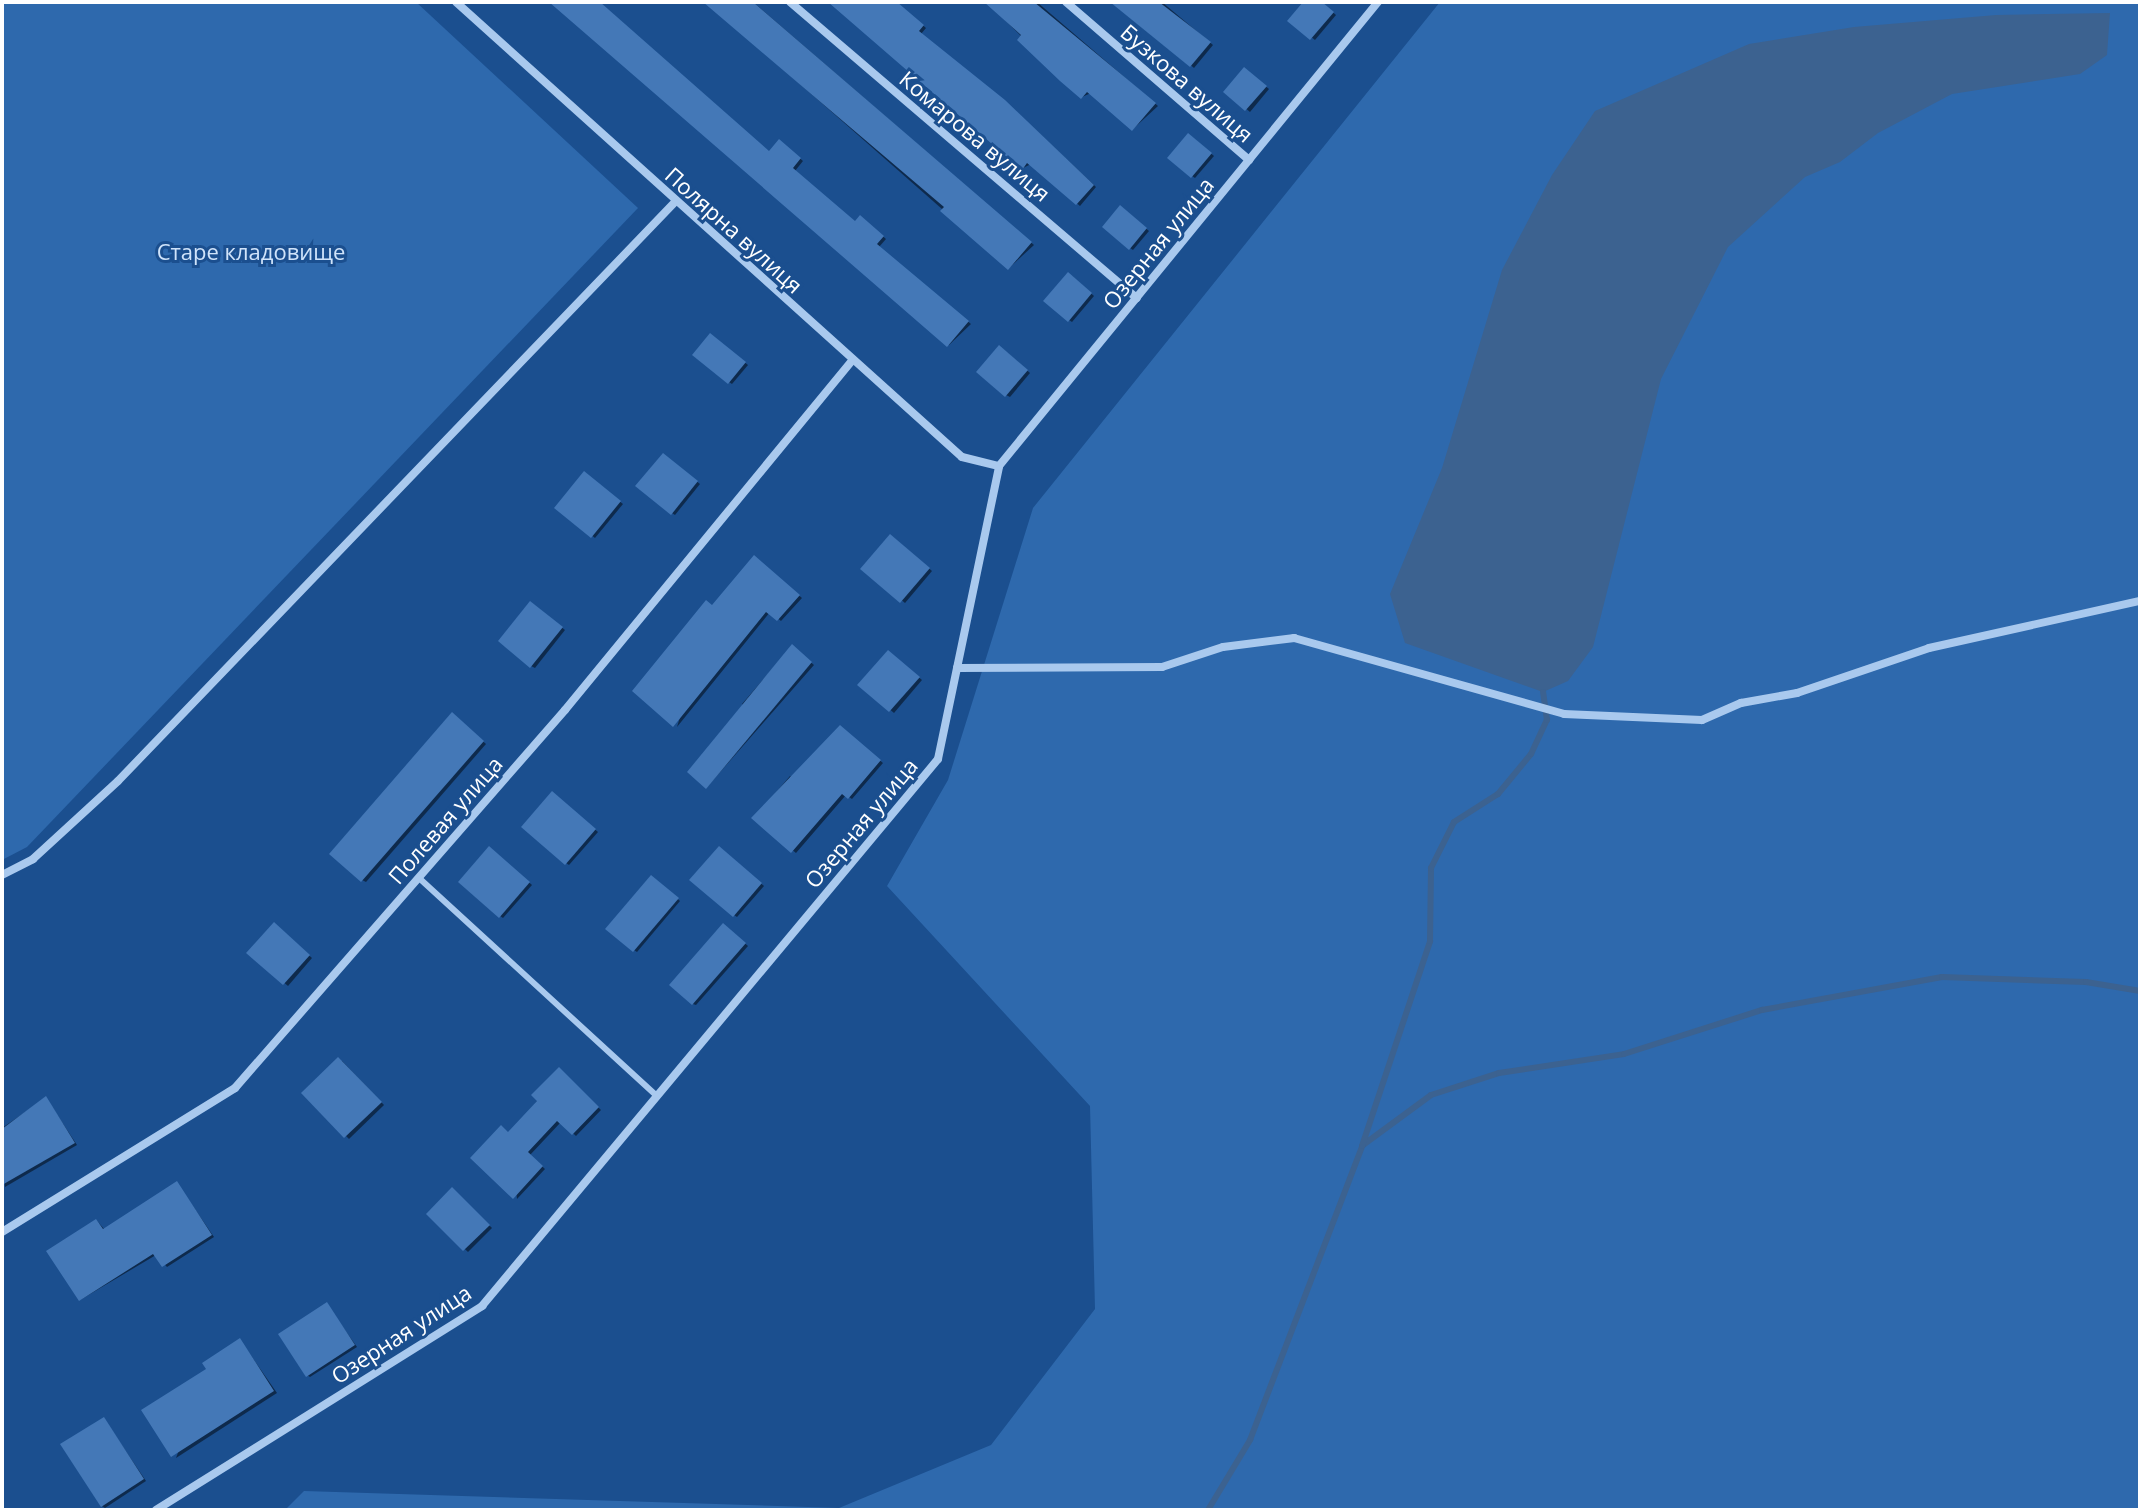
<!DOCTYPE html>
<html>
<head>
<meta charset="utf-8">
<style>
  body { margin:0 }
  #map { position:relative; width:2142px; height:1512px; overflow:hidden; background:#1b4f8f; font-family:"Open Sans",sans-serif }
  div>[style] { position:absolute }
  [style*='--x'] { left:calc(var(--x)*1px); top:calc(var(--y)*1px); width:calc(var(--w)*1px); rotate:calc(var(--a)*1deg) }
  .green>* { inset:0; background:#2e69ad }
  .water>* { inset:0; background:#3c6290 }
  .shadow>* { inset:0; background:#0007 }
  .stream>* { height:6px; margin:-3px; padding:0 3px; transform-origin:3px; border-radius:3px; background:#3c6290 }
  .building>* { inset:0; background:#4478b7 }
  .lane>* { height:6px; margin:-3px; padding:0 3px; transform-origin:3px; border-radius:3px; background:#a9c9ee }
  .street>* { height:8px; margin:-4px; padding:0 4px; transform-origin:4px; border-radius:4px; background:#a9c9ee }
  span { translate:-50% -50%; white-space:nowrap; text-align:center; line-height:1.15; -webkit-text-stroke:6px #1b4f8f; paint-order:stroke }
  .street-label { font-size:22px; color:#fff }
  .park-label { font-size:22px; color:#cfe3fa }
  .frame { position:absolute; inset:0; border:4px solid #fff; pointer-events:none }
</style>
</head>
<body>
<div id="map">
  <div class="green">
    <i style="clip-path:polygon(2px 2px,416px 2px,638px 208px,27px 847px,2px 860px)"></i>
    <i style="clip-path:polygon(1440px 2px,2140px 2px,2140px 1510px,285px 1510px,304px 1491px,839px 1508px,991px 1445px,1095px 1309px,1090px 1106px,887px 886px,948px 780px,1033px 508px)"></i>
  </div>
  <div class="water">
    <i style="clip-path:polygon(2110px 13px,2107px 55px,2080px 74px,1952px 94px,1878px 133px,1840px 162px,1805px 177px,1728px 247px,1661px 379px,1593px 647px,1568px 681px,1543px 692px,1405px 643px,1390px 594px,1442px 468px,1502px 270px,1552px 175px,1595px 111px,1749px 44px,1854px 27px,1996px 15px)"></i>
  </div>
  <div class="shadow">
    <i style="clip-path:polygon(558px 2px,599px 2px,770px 153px,783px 144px,803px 161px,795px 171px,856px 223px,863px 219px,886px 239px,879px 247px,971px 324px,949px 345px)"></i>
    <i style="clip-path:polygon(707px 2px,753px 2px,1034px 245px,1009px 268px)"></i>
    <i style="clip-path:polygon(832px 2px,880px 2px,903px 8px,926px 28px,921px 34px,1008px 104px,1096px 187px,1080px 206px,1031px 164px,1023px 168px)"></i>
    <i style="clip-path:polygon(987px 2px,1037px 2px,1158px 106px,1133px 129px,1091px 93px,1082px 97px)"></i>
    <i style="clip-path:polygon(1117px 2px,1162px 2px,1213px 45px,1194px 68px)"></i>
    <i style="clip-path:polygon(1306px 2px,1321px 2px,1336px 15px,1315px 40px,1290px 20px)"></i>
    <i style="clip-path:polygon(1248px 72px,1269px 89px,1250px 112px,1226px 92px)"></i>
    <i style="clip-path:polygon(1192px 137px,1214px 156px,1195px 178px,1192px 176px)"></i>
    <i style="clip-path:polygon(1124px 210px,1149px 231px,1133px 250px,1130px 248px)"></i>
    <i style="clip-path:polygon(1072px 276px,1094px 296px,1072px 322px,1069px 320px)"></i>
    <i style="clip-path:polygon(713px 337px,748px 365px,732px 384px,729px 382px)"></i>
    <i style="clip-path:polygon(1003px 349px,1030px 373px,1010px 397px,1006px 395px)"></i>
    <i style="clip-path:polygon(666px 457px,700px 484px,675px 515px,672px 513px)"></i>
    <i style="clip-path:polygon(587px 475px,623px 504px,595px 538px,557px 508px)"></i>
    <i style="clip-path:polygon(894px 538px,932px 571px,905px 603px,863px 568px)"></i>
    <i style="clip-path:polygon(757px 560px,802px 598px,781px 621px,770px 612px,677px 727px,713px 607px)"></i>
    <i style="clip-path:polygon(534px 605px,565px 630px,535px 668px,531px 666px)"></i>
    <i style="clip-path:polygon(792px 646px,814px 665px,707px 787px,745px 707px,742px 704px)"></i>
    <i style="clip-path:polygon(891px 654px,922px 680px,894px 713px,860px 684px)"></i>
    <i style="clip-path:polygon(456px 717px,486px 744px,366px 882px,362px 880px)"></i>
    <i style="clip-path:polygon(843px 729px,883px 763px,852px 799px,846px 795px,796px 853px,754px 818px,790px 776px,795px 780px)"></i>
    <i style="clip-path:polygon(555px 795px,598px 832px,569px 865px,566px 863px)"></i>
    <i style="clip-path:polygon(722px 850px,764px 886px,737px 917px,734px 915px)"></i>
    <i style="clip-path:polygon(493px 851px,532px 885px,503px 918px,500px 916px)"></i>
    <i style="clip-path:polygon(655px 879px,680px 901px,637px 952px,634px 950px)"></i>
    <i style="clip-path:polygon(277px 927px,312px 958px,288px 986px,249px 953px)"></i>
    <i style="clip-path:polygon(726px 927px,748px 946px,696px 1005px,693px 1004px)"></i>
    <i style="clip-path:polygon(342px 1061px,384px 1105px,349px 1139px,304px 1093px)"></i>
    <i style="clip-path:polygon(562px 1072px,601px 1110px,576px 1136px,561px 1122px,530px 1155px,545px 1169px,517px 1199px,509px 1134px)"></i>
    <i style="clip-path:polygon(46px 1098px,77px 1145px,5px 1187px,2px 1128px)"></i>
    <i style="clip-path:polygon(177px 1183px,214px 1237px,167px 1267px,156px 1255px,80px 1300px,97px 1221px,105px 1230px)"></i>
    <i style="clip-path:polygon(455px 1192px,492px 1228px,468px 1252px,428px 1214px)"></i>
    <i style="clip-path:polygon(327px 1305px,357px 1347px,310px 1377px,307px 1375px)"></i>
    <i style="clip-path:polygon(240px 1340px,277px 1393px,176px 1458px,209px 1369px)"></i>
    <i style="clip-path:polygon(104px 1419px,146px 1481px,105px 1508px,102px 1506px)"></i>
  </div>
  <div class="stream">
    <i style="--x:1363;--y:1145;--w:84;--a:-36.3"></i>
    <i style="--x:1431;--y:1095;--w:71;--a:-17.9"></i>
    <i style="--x:1499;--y:1073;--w:126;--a:-8.6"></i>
    <i style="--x:1624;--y:1054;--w:145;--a:-17.7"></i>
    <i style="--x:1762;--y:1010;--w:183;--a:-10.4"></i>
    <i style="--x:1942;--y:977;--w:144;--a:2"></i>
    <i style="--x:2086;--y:982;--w:55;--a:9.5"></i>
    <i style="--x:1208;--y:1510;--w:82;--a:-59"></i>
    <i style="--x:1250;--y:1440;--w:315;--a:-69.1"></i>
    <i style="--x:1362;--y:1146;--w:216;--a:-71.6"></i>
    <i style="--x:1430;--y:941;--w:73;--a:-89.2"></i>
    <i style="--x:1431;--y:868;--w:51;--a:-63.4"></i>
    <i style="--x:1454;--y:822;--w:52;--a:-32.5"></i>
    <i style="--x:1498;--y:794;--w:52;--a:-50.5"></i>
    <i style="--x:1531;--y:754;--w:38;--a:-65"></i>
    <i style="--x:1547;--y:720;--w:28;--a:-98"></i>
  </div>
  <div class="building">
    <i style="clip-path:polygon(549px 2px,600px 2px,769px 151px,779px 139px,801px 158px,793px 168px,855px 221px,860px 215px,884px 236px,877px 244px,969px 321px,947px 347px)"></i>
    <i style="clip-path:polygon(703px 2px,753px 2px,1032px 242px,1008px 270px,940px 211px,944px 207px)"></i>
    <i style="clip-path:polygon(828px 2px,897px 2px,924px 25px,919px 31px,1005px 100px,1094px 185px,1076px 205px,1027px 163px,1022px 170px)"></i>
    <i style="clip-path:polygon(984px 2px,1034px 2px,1156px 103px,1132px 131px,1087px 92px,1081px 99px,1060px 81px,1017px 40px,1021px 35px)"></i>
    <i style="clip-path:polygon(1110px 2px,1159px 2px,1211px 42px,1190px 67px)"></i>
    <i style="clip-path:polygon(1303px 2px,1322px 2px,1334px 12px,1310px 40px,1287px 21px)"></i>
    <i style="clip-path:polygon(1244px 67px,1267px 86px,1245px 111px,1223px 92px)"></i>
    <i style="clip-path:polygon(1188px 133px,1212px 153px,1191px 178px,1167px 158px)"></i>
    <i style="clip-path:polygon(1120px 205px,1147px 228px,1129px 250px,1102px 227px)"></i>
    <i style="clip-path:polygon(1068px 272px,1092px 293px,1068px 322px,1043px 301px)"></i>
    <i style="clip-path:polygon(710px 333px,746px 362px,728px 384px,692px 355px)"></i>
    <i style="clip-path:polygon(999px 345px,1028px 370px,1005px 397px,976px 372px)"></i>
    <i style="clip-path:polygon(663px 453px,698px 481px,671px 515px,635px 486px)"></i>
    <i style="clip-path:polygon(584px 471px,621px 501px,591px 538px,554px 508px)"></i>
    <i style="clip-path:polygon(890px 534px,930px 568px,900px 603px,860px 569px)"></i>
    <i style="clip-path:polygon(754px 555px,800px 595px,777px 621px,766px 612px,673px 727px,632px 691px,706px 600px,712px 605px)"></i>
    <i style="clip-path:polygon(530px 601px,563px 627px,530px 668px,498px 641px)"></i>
    <i style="clip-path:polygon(792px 644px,812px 662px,706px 789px,687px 772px)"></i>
    <i style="clip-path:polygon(888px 650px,920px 677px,889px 712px,857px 685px)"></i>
    <i style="clip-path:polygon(452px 712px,484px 741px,361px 882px,329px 854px)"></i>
    <i style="clip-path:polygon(840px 725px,881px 760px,848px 799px,842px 794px,791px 853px,751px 818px)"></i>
    <i style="clip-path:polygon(552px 791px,596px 829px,565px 865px,521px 827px)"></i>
    <i style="clip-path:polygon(489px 846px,530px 882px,499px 918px,458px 882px)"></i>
    <i style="clip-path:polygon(719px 846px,762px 883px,733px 917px,689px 880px)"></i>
    <i style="clip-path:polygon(651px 875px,679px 898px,633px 952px,605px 929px)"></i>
    <i style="clip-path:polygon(274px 922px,310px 955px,283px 985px,246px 953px)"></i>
    <i style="clip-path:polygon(723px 923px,746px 943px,692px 1005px,669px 985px)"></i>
    <i style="clip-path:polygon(338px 1057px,382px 1102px,344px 1138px,301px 1093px)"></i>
    <i style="clip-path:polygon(559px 1067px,599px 1107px,572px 1135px,557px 1121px,528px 1152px,543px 1166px,513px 1199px,470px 1158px,501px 1125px,508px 1132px,537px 1101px,531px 1095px)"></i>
    <i style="clip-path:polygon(46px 1096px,75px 1143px,2px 1185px,2px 1129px)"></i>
    <i style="clip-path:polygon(177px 1181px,212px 1235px,162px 1267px,153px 1254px,79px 1301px,46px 1251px,96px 1219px,103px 1229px)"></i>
    <i style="clip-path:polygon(452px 1187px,490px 1225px,463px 1251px,426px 1214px)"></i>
    <i style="clip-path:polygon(327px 1302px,355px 1345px,306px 1377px,278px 1334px)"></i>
    <i style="clip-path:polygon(240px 1338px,274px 1391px,171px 1457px,141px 1410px,206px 1369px,202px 1363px)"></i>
    <i style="clip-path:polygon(104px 1417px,144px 1479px,101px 1507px,60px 1444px)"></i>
  </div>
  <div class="lane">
    <i style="--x:419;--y:878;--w:323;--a:42.5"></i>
  </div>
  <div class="street">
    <i style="--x:456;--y:2;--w:680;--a:41.96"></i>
    <i style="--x:962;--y:457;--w:38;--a:14"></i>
    <i style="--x:790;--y:2;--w:456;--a:40.5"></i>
    <i style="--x:1066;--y:2;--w:242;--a:40.8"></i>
    <i style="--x:957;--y:668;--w:205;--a:-0.3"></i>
    <i style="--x:1162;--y:667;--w:64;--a:-18.2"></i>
    <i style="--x:1223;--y:647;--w:72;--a:-7.2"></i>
    <i style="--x:1294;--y:638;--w:280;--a:15.7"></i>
    <i style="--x:1564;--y:714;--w:138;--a:2.5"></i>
    <i style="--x:1702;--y:720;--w:43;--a:-23.6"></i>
    <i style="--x:1741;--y:703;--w:57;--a:-10.1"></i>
    <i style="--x:1797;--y:693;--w:139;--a:-18.8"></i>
    <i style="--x:1929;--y:648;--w:216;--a:-12.6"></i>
    <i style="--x:2;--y:875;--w:35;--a:-27"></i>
    <i style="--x:33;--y:859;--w:115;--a:-42.5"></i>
    <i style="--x:118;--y:781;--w:803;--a:-46.11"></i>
    <i style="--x:2;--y:1232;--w:274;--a:-31.7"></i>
    <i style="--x:235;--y:1088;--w:502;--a:-48.88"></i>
    <i style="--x:565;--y:710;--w:452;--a:-50.6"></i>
    <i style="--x:156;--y:1510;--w:385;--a:-32"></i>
    <i style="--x:482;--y:1306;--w:712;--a:-50.18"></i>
    <i style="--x:938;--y:759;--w:299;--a:-78.2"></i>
    <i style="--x:999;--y:466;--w:599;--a:-50.76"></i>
  </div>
  <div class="street-label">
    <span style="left:1187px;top:83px;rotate:41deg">Бузкова вулиця</span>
    <span style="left:975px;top:136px;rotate:40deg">Комарова вулиця</span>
    <span style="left:734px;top:230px;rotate:42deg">Полярна вулиця</span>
    <span style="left:1158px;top:243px;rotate:-51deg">Озерная улица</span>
    <span style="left:445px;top:820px;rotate:-49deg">Полевая улица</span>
    <span style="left:861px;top:823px;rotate:-50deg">Озерная улица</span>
    <span style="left:401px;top:1334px;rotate:-33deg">Озерная улица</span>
  </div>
  <div class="park-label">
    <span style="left:251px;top:252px">Старе кладовище</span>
  </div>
  <div class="frame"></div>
</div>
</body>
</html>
